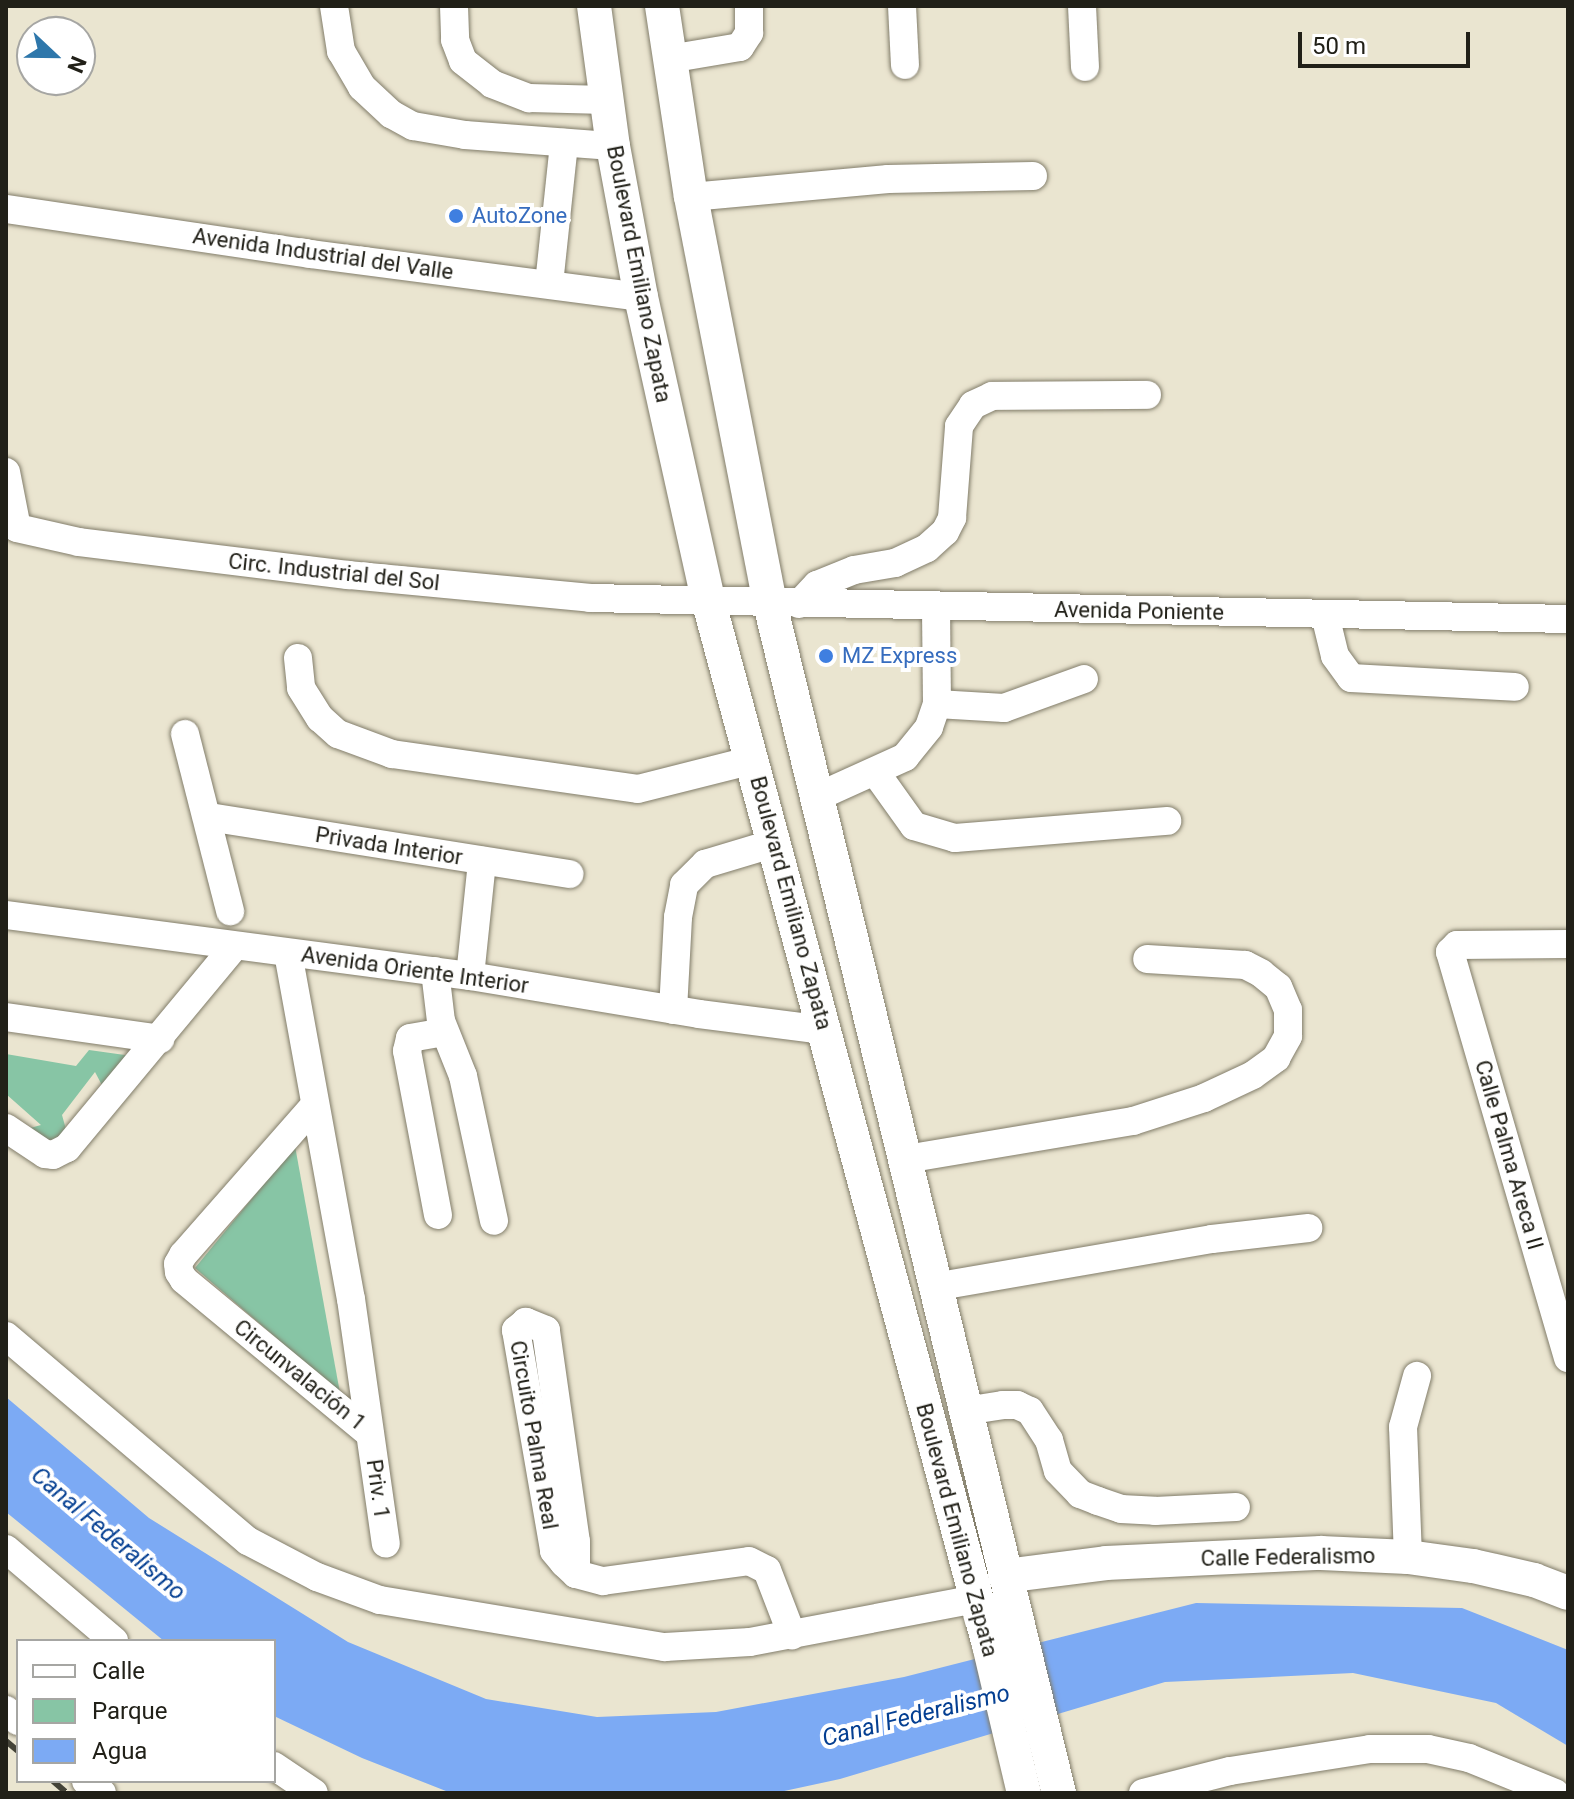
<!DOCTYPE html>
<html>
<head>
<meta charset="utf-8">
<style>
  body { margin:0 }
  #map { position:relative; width:1574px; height:1799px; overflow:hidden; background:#eae5d0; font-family:Roboto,sans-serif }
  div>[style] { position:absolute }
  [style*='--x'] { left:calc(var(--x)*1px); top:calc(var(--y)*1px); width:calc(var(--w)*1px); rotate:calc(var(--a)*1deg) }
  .green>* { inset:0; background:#87c5a5 }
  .water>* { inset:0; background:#7caaf4 }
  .roads { filter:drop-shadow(0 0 2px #827d6a) drop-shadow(0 0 2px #827d6a) }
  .minor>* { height:28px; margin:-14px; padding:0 14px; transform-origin:14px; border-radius:14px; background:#fff }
  .major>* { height:34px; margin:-17px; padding:0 17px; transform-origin:17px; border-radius:17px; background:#fff }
  .rail>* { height:6px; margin-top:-3px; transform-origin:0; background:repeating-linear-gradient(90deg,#444338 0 16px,transparent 0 24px) }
  .dots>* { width:22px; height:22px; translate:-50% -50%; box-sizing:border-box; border:4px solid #fff; border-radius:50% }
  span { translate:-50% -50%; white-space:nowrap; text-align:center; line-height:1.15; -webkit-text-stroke:8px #fff; paint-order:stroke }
  .shop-label { font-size:22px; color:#366cbe }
  .left { translate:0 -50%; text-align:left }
  .street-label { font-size:22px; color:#212018 }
  .water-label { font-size:24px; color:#043f92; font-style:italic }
  .frame { position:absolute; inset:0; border:8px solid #212018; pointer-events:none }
  .legend { position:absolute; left:16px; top:1639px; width:260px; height:144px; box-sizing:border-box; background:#fff; border:2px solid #a6a6a3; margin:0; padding:10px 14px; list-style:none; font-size:24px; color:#212018 }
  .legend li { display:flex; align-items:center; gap:16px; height:40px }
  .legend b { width:40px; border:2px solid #a6a6a3 }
  .north { position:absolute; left:16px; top:16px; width:80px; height:80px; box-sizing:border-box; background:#fff; border:2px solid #a6a6a3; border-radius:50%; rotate:112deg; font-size:22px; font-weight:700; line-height:32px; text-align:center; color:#212018 }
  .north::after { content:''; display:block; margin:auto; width:28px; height:36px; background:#2e77ab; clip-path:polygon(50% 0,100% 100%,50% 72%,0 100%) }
  .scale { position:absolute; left:1298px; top:32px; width:172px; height:36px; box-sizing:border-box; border:4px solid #212018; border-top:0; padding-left:10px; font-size:24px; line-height:28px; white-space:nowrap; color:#212018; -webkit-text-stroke:6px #fff; paint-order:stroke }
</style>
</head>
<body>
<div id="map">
  <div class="green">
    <i style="clip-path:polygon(89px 1050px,132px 1056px,104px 1089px,95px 1072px,62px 1115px,67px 1133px,52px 1153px,23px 1130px,41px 1125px,6px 1094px,6px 1054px,76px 1066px)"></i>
    <i style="clip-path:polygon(295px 1146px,340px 1393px,195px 1268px)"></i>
  </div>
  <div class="water">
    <i style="clip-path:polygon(6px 1397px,149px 1518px,348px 1642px,486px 1699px,597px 1717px,716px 1712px,904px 1677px,1196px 1603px,1462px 1608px,1568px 1650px,1568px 1746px,1496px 1703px,1353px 1673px,1165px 1682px,840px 1779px,775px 1793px,451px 1793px,362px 1758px,274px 1716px,274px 1641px,164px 1641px,6px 1512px)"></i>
  </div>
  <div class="roads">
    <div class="minor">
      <i style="--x:334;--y:6;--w:46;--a:81.2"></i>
      <i style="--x:341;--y:51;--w:42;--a:59.7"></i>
      <i style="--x:362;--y:87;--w:40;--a:43"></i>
      <i style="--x:391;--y:114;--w:25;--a:29"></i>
      <i style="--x:413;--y:126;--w:53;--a:9.8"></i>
      <i style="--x:465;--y:135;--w:148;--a:4.3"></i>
      <i style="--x:454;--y:6;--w:34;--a:88"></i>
      <i style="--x:455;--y:40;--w:22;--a:69"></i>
      <i style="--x:463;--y:61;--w:37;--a:38"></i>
      <i style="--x:492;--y:84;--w:40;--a:21"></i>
      <i style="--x:529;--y:98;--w:77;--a:1.5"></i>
      <i style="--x:902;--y:6;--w:59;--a:87.1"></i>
      <i style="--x:1082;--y:6;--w:61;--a:87.2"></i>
      <i style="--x:669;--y:59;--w:72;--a:-9.6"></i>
      <i style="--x:740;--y:47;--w:17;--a:-57"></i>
      <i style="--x:749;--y:33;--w:27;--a:-90"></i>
      <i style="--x:691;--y:197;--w:198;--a:-5.2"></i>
      <i style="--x:888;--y:179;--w:145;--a:-1.2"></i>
      <i style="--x:6;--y:209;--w:307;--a:8.4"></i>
      <i style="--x:310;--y:254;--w:334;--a:7.4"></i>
      <i style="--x:549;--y:284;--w:142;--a:-83.9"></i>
      <i style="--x:6;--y:472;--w:57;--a:78.9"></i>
      <i style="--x:17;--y:528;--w:64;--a:12.7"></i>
      <i style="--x:79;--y:542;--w:271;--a:7"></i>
      <i style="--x:348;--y:575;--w:243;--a:5.4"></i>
      <i style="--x:590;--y:598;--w:978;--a:1.23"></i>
      <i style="--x:799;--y:604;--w:26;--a:-47"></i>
      <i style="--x:817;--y:585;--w:40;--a:-22"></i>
      <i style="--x:854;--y:570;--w:42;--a:-9.7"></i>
      <i style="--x:895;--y:563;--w:35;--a:-25"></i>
      <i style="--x:927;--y:548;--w:24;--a:-42"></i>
      <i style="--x:945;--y:532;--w:16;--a:-63"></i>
      <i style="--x:952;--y:518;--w:92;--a:-85.6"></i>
      <i style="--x:959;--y:426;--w:25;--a:-56"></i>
      <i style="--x:973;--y:405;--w:21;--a:-25"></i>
      <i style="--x:992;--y:396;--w:155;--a:-0.4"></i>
      <i style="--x:1325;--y:615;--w:42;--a:76.3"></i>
      <i style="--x:1335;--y:656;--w:27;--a:54"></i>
      <i style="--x:1351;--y:678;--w:164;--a:3.1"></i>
      <i style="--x:298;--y:658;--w:30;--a:84"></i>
      <i style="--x:301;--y:688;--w:36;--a:58"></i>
      <i style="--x:320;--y:718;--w:24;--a:42"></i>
      <i style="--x:338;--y:734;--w:58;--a:20.3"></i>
      <i style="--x:392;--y:754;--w:248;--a:8.1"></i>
      <i style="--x:638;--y:789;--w:119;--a:-14.2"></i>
      <i style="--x:937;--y:704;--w:67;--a:3.4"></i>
      <i style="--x:1004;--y:708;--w:85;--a:-19.9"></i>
      <i style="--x:185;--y:734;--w:183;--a:75.7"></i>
      <i style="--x:876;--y:773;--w:65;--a:54.4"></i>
      <i style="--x:914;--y:826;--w:43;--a:16.3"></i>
      <i style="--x:955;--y:838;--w:213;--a:-4.6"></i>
      <i style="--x:817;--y:797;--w:97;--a:-24.4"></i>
      <i style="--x:905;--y:757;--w:38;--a:-51"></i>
      <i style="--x:929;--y:727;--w:24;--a:-71"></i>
      <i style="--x:937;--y:704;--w:97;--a:-90.6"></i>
      <i style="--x:209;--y:817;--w:365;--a:9"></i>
      <i style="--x:6;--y:915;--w:468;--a:7.5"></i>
      <i style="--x:470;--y:976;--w:232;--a:9.4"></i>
      <i style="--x:699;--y:1014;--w:126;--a:7.3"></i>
      <i style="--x:1568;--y:944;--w:111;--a:179.5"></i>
      <i style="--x:1457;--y:945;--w:10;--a:135"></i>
      <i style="--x:1450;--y:952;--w:423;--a:73.8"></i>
      <i style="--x:288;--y:953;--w:352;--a:79.7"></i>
      <i style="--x:351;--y:1299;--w:247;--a:81.9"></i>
      <i style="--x:435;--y:971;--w:50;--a:83.2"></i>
      <i style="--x:441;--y:1021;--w:59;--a:68.2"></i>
      <i style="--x:463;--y:1076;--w:148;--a:77.9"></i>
      <i style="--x:470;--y:976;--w:116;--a:-84"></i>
      <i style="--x:673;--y:1010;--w:93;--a:-86.9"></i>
      <i style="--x:678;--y:917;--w:33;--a:-79"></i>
      <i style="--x:684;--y:885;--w:30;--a:-45"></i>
      <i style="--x:705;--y:864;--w:73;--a:-16.7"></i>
      <i style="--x:6;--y:1017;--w:156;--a:8.1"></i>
      <i style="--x:314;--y:1106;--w:198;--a:131.3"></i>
      <i style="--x:183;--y:1255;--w:10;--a:119"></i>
      <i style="--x:178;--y:1264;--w:8;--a:83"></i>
      <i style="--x:179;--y:1272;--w:9;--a:58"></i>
      <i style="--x:184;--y:1280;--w:241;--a:39.6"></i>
      <i style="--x:6;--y:1128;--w:47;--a:33.7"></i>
      <i style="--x:45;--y:1154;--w:8;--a:7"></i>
      <i style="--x:53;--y:1155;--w:16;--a:-27"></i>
      <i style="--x:67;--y:1148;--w:261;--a:-50.3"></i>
      <i style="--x:906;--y:1159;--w:230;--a:-9.5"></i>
      <i style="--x:1133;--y:1121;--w:75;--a:-17.9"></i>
      <i style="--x:1204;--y:1098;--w:54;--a:-25.1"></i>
      <i style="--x:1253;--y:1075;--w:29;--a:-36"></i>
      <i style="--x:1276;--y:1058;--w:25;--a:-61"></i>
      <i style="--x:1288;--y:1036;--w:26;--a:-90"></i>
      <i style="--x:1288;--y:1010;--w:25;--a:-113"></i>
      <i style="--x:1278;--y:987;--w:22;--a:-141"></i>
      <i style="--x:1261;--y:973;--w:18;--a:-153"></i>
      <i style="--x:1245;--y:965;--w:98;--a:-176.5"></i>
      <i style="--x:438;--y:1215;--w:167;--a:-100.7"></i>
      <i style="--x:407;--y:1051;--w:13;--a:-77"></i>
      <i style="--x:410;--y:1038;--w:35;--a:-10"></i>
      <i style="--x:934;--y:1287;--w:282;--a:-9.8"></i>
      <i style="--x:1212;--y:1239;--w:97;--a:-6.5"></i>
      <i style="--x:6;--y:1336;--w:317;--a:40.3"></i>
      <i style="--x:248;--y:1541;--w:78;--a:27.6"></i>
      <i style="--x:317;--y:1577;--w:67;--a:20.1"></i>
      <i style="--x:380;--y:1600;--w:289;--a:9.4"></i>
      <i style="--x:665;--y:1647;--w:85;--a:-3.4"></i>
      <i style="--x:750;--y:1642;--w:230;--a:-10.8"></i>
      <i style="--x:965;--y:1411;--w:38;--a:-9"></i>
      <i style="--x:1003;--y:1405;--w:14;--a:0"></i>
      <i style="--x:1017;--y:1405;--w:14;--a:25"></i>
      <i style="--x:1030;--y:1411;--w:35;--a:57"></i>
      <i style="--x:1049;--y:1440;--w:32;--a:74"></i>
      <i style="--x:1058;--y:1471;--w:32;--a:46"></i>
      <i style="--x:1080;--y:1494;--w:19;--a:21"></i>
      <i style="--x:1098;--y:1501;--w:24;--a:19"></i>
      <i style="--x:1121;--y:1509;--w:34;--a:3"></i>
      <i style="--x:1155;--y:1511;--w:81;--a:-2.8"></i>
      <i style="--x:6;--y:1549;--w:142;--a:40.4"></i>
      <i style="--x:1408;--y:1557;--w:130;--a:-92.2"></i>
      <i style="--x:1403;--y:1427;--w:53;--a:-74.6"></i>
      <i style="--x:576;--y:1574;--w:32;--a:-90"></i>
      <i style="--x:576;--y:1542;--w:214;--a:-98.1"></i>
      <i style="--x:546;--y:1330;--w:22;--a:-158"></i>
      <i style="--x:526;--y:1322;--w:13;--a:141"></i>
      <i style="--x:516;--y:1330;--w:224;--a:80.2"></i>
      <i style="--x:554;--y:1551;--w:16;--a:50"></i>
      <i style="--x:564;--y:1563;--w:16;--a:43"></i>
      <i style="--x:576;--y:1574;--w:28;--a:15"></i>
      <i style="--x:603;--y:1581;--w:147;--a:-7.8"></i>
      <i style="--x:749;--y:1561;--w:20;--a:27"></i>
      <i style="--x:767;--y:1570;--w:70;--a:69"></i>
      <i style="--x:6;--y:1710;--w:16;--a:43"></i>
      <i style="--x:274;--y:1766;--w:48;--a:34"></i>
      <i style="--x:86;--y:1781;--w:20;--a:37"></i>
      <i style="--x:1143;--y:1793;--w:90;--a:-14.2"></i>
      <i style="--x:1230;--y:1771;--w:142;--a:-8.9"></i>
      <i style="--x:1370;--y:1749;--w:58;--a:0"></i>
      <i style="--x:1428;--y:1749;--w:42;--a:12.4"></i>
      <i style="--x:1469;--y:1758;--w:93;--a:22.1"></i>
    </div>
    <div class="major">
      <i style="--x:594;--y:6;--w:141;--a:82.3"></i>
      <i style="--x:613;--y:146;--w:154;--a:79.5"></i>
      <i style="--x:641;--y:297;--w:313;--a:77.5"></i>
      <i style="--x:709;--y:603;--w:1079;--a:74.96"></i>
      <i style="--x:989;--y:1645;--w:152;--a:76.7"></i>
      <i style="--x:662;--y:6;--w:193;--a:81.4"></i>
      <i style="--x:691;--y:197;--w:415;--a:79"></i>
      <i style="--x:770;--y:604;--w:1224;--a:76.34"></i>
      <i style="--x:1005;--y:1576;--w:102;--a:-7.3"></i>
      <i style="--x:1106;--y:1563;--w:215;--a:-2.7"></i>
      <i style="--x:1321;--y:1553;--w:87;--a:2.6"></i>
      <i style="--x:1408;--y:1557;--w:66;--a:7.9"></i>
      <i style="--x:1473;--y:1566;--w:63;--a:12.9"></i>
      <i style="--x:1534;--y:1580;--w:36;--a:21"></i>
    </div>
  </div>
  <div class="rail">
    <i style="--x:6;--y:1741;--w:16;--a:40"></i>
    <i style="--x:53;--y:1781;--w:18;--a:41"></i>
  </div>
  <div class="dots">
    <i style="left:456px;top:216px;background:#3f7fe0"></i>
    <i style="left:826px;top:656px;background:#3f7fe0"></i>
  </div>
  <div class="shop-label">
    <span class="left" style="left:472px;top:216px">AutoZone</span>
    <span class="left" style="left:842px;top:656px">MZ Express</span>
  </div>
  <div class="street-label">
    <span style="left:323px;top:254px;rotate:8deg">Avenida Industrial del Valle</span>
    <span style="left:639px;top:274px;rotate:79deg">Boulevard Emiliano Zapata</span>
    <span style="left:334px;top:572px;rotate:6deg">Circ. Industrial del Sol</span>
    <span style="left:1139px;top:611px;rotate:1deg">Avenida Poniente</span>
    <span style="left:389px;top:846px;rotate:9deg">Privada Interior</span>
    <span style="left:791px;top:903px;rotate:75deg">Boulevard Emiliano Zapata</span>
    <span style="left:415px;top:970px;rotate:8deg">Avenida Oriente Interior</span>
    <span style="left:1509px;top:1155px;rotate:74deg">Calle Palma Areca II</span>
    <span style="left:300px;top:1375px;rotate:39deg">Circunvalación 1</span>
    <span style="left:534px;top:1435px;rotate:80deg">Circuito Palma Real</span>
    <span style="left:378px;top:1489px;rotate:82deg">Priv. 1</span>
    <span style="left:957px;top:1530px;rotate:75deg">Boulevard Emiliano Zapata</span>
    <span style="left:1288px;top:1557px;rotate:-1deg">Calle Federalismo</span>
  </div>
  <div class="water-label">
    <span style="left:108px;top:1534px;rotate:40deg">Canal Federalismo</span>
    <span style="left:916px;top:1716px;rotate:-14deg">Canal Federalismo</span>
  </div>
  <div class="frame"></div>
  <ul class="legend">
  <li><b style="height:10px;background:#fff"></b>Calle</li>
  <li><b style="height:22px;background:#87c5a5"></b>Parque</li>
  <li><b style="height:22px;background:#7caaf4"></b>Agua</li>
  </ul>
  <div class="north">N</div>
  <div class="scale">50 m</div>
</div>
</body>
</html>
